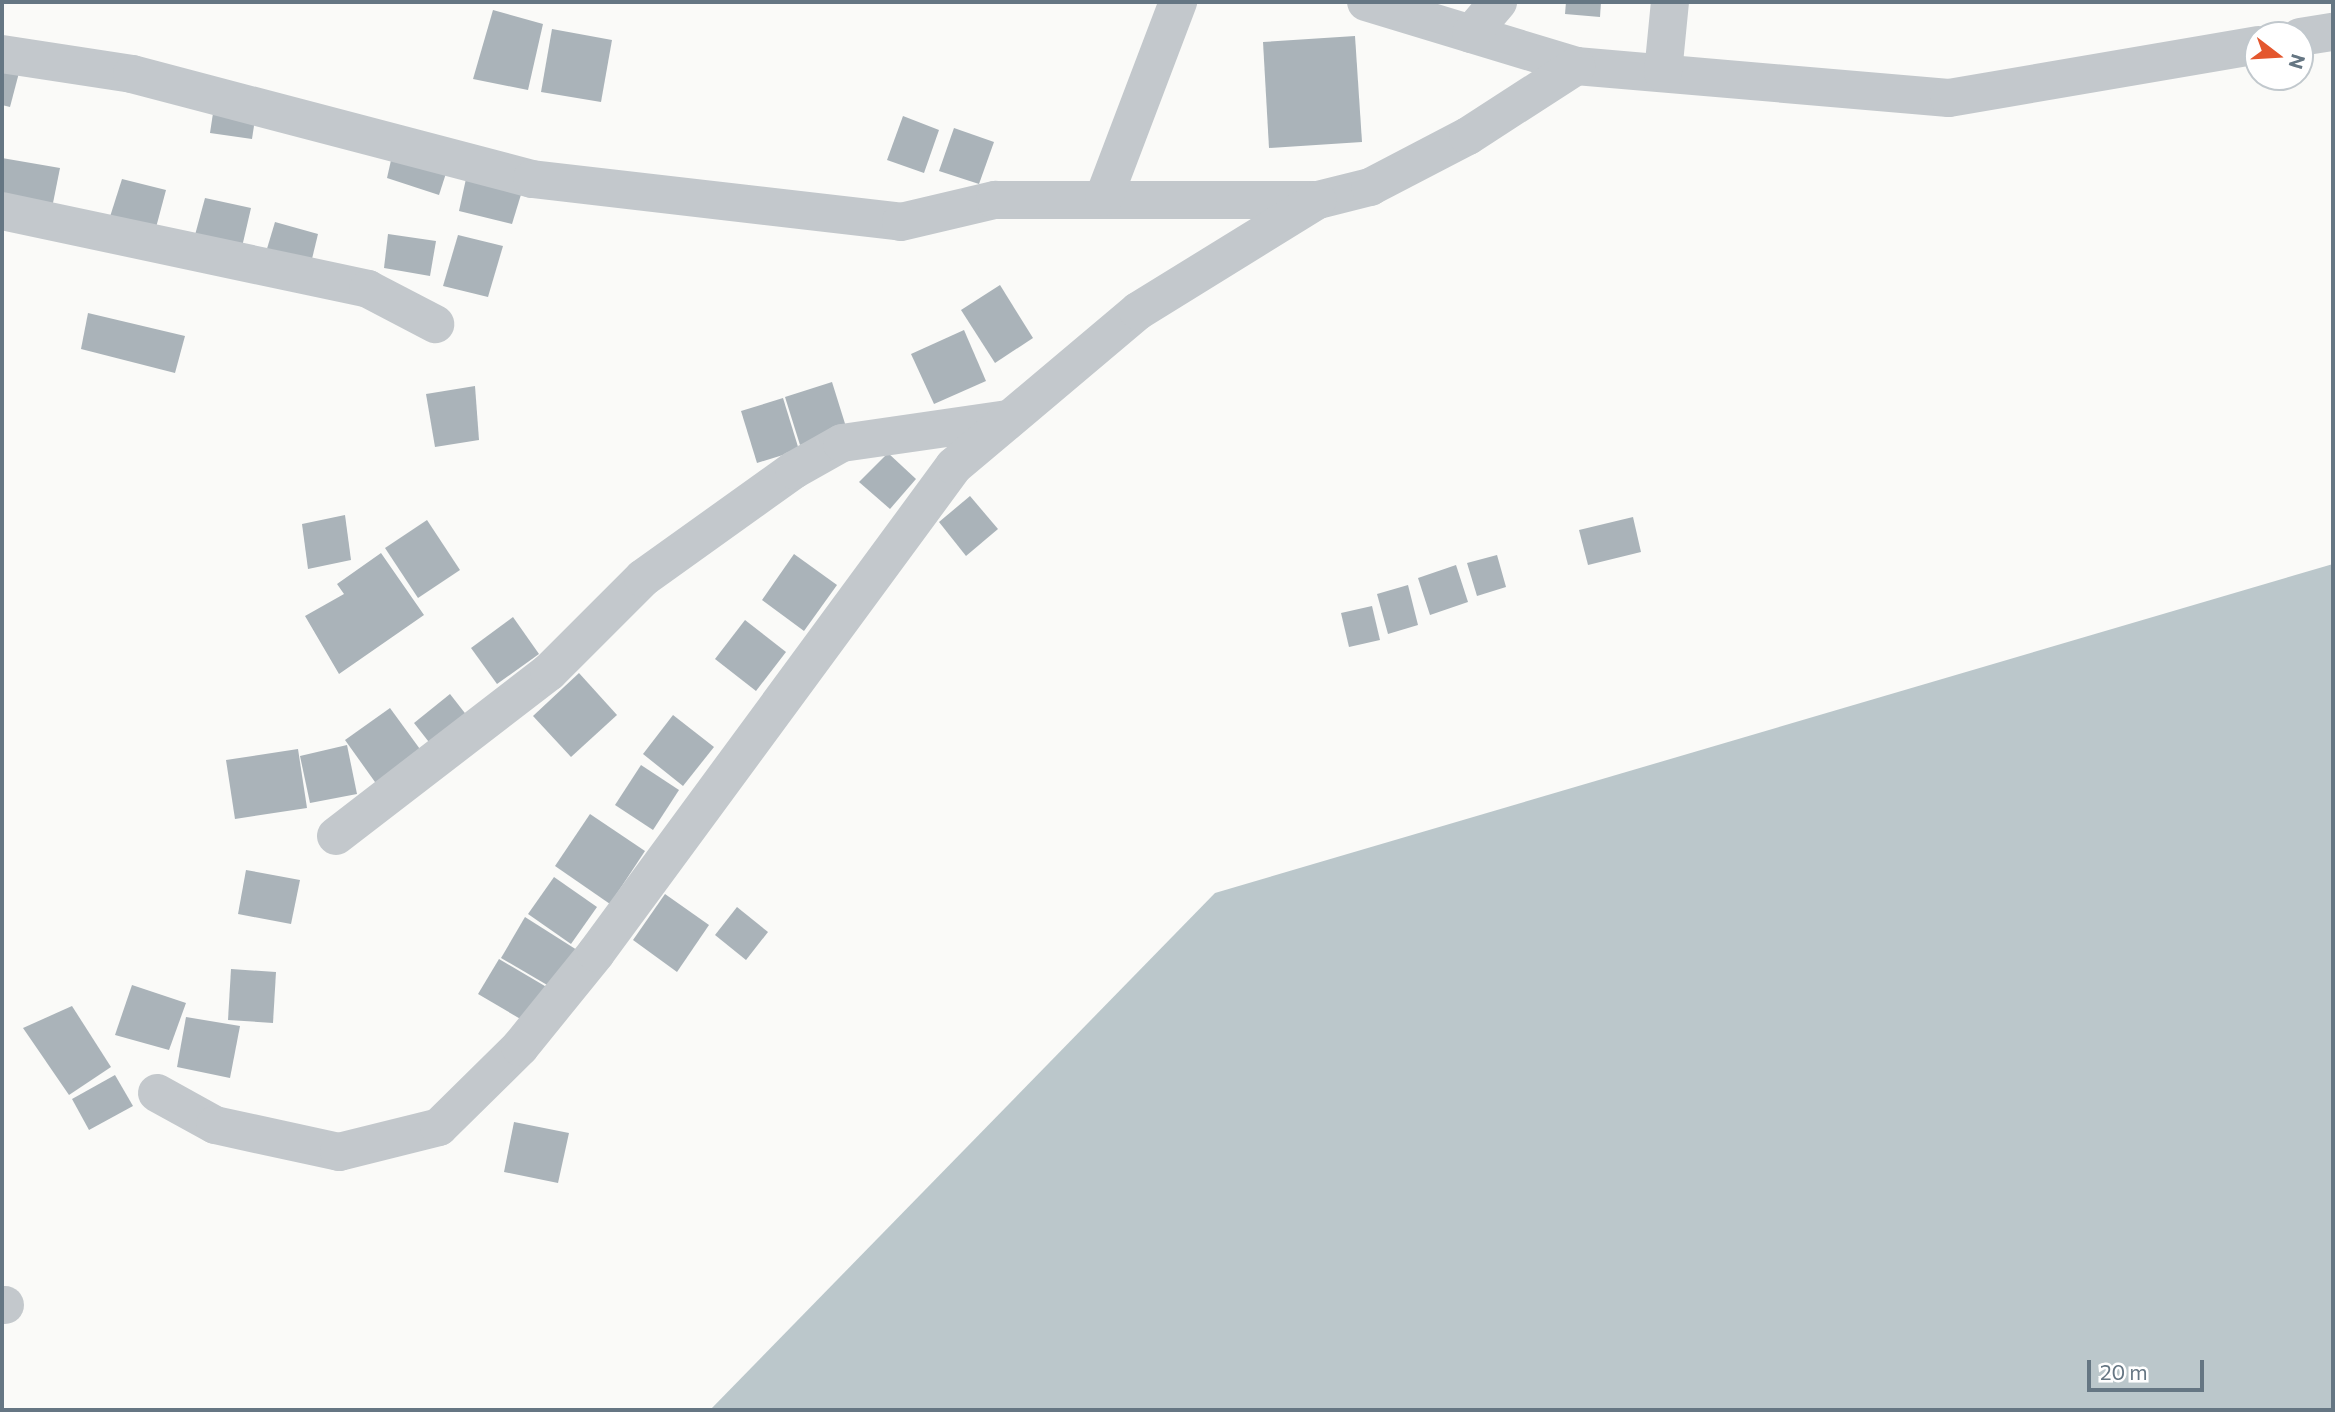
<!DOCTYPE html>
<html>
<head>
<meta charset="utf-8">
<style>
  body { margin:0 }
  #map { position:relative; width:2335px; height:1412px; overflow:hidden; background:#fafaf8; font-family:Commissioner,sans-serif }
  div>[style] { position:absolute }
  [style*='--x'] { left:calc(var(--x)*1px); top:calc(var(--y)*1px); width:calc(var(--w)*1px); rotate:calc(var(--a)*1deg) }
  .water>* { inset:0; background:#bbc7cb }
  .building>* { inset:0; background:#aab3b9 }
  .minor>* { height:38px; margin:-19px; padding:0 19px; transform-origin:19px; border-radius:19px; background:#c3c8cc }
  span { translate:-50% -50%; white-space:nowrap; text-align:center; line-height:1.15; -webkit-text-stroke:7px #fff; paint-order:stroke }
  .frame { position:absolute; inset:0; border:4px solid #657683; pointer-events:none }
  .north { position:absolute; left:2244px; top:21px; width:70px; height:70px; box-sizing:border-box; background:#fff; border:2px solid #c1c8cd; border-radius:50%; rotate:107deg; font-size:19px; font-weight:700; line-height:28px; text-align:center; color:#657683 }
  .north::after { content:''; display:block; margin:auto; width:24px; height:32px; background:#e4572e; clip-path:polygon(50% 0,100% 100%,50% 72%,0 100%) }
  .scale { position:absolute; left:2087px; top:1360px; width:117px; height:32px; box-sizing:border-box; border:4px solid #657683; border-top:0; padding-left:9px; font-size:21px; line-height:24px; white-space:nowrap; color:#657683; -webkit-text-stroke:5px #fff; paint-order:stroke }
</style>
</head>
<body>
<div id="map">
  <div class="water">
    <i style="clip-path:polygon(2333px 564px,2333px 1410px,710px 1410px,1215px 893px)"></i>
  </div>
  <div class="building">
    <i style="clip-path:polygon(1566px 2px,1601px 2px,1600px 17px,1565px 14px)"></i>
    <i style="clip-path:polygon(493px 10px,543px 24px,528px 90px,473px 79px)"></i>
    <i style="clip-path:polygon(552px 29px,612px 40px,601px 102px,541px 92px)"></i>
    <i style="clip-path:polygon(1355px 36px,1362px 142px,1269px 148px,1263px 42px)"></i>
    <i style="clip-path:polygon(2px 60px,21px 65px,10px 107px,2px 105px)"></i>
    <i style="clip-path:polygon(215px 100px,257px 106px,252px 139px,210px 133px)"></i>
    <i style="clip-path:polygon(903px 116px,939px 130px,924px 173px,887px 160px)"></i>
    <i style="clip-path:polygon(954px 128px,994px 142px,979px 184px,939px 171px)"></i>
    <i style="clip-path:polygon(394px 147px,450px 161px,439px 195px,387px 178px)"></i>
    <i style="clip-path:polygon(472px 151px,530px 165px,512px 224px,459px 211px)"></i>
    <i style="clip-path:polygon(2px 158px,60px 168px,51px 213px,2px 205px)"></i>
    <i style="clip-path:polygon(122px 179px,166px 190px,154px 235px,108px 223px)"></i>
    <i style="clip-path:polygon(205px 198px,251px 208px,242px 247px,195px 235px)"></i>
    <i style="clip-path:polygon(275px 222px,318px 234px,311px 263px,266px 252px)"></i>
    <i style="clip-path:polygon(388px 234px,436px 241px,430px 276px,384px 268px)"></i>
    <i style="clip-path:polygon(458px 235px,503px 246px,488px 297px,443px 286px)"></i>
    <i style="clip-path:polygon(1000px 285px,1033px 338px,995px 363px,961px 310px)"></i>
    <i style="clip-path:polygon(88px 313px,185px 336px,175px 373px,81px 349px)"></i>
    <i style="clip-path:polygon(964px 330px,986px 381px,934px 404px,911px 354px)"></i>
    <i style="clip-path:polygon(832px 382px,847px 430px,800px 445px,785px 397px)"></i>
    <i style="clip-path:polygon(475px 386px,479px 440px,435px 447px,426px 394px)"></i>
    <i style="clip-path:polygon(783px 398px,799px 450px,757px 463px,741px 411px)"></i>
    <i style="clip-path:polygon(888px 453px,916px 479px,890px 509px,859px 482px)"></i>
    <i style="clip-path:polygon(970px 496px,998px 529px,966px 556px,939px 522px)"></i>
    <i style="clip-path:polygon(345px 515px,351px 560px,308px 569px,302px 524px)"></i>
    <i style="clip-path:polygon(1633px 517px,1641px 552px,1588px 565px,1579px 530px)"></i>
    <i style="clip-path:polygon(427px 520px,460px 570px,418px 598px,385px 548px)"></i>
    <i style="clip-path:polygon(381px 553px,424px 615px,339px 674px,305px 616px,344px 594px,337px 584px)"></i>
    <i style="clip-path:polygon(794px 554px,837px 585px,804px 631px,762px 600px)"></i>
    <i style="clip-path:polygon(1497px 555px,1506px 587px,1477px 596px,1467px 563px)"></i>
    <i style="clip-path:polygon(1456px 565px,1468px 602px,1430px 615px,1418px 578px)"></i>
    <i style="clip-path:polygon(1408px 585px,1418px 625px,1388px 634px,1377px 594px)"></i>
    <i style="clip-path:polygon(1372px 606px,1380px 640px,1349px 647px,1341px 613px)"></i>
    <i style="clip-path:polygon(513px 617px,539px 654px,497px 684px,471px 648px)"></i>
    <i style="clip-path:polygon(745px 620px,786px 652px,756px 691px,715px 659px)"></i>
    <i style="clip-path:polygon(579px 673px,617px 715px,571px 757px,533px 716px)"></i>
    <i style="clip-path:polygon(450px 694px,468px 717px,432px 746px,414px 723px)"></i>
    <i style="clip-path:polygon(390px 708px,425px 756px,380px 789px,345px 740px)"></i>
    <i style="clip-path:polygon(673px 715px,714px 747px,683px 786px,643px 754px)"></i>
    <i style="clip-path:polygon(347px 745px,357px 794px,310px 803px,300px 756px)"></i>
    <i style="clip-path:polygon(298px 749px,307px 808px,235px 819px,226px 760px)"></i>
    <i style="clip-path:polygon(641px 765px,679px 790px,653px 830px,615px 805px)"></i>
    <i style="clip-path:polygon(590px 814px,645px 851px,610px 904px,555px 866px)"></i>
    <i style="clip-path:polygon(246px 870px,300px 880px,291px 924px,238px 914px)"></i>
    <i style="clip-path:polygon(554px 877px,597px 907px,571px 944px,528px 914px)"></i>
    <i style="clip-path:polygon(665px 894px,709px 925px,677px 972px,633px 940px)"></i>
    <i style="clip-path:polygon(737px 907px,768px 932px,746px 960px,715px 935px)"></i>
    <i style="clip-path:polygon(525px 917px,577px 950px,554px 989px,501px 958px)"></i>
    <i style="clip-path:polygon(499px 959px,555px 992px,534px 1027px,478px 994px)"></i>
    <i style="clip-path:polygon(231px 969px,276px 972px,273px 1023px,228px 1020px)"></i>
    <i style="clip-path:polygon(132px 985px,186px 1003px,169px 1050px,115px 1035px)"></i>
    <i style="clip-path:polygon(72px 1006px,111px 1067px,69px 1095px,23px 1028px)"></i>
    <i style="clip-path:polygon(186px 1017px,240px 1026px,230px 1078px,177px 1067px)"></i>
    <i style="clip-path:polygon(115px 1075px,133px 1106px,89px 1130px,72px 1099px)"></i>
    <i style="clip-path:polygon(514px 1122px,569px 1133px,558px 1183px,504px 1172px)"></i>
  </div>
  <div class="minor">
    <i style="--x:1366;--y:2;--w:220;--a:16.9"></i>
    <i style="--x:1576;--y:66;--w:374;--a:4.9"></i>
    <i style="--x:1949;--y:98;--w:314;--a:-9.7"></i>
    <i style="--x:1471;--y:34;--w:42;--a:-49.8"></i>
    <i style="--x:2300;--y:37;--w:33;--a:-9"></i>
    <i style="--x:2;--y:54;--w:132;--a:8.7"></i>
    <i style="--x:132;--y:74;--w:414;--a:14.7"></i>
    <i style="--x:532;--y:179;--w:371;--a:6.6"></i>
    <i style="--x:901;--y:222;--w:97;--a:-13.2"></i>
    <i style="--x:995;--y:200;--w:323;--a:0"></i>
    <i style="--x:1318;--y:200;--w:54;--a:-14"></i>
    <i style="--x:1370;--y:187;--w:110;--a:-27.5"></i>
    <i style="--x:1468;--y:136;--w:129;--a:-32.9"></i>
    <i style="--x:1663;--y:73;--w:71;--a:-84.4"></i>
    <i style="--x:1104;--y:197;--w:209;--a:-69.2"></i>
    <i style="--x:2;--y:211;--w:374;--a:12"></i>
    <i style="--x:368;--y:289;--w:76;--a:27.6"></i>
    <i style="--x:336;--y:836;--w:269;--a:-37.6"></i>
    <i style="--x:549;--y:672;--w:133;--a:-45"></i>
    <i style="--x:643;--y:578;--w:186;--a:-35.6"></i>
    <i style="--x:794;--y:470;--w:55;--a:-29.4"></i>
    <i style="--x:842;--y:443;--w:169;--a:-8.2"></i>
    <i style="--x:157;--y:1093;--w:66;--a:28.9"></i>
    <i style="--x:215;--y:1125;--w:127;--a:12.3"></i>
    <i style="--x:339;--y:1152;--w:103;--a:-14"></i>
    <i style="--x:439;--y:1127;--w:114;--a:-44.6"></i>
    <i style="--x:520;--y:1047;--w:121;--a:-51"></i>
    <i style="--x:596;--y:953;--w:604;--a:-53.68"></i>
    <i style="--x:954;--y:466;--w:241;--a:-40.1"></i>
    <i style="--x:1138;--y:311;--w:211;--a:-31.7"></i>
    <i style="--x:2;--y:1305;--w:3;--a:0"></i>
  </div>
  <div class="frame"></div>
  <div class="north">N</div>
  <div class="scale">20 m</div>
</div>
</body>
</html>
